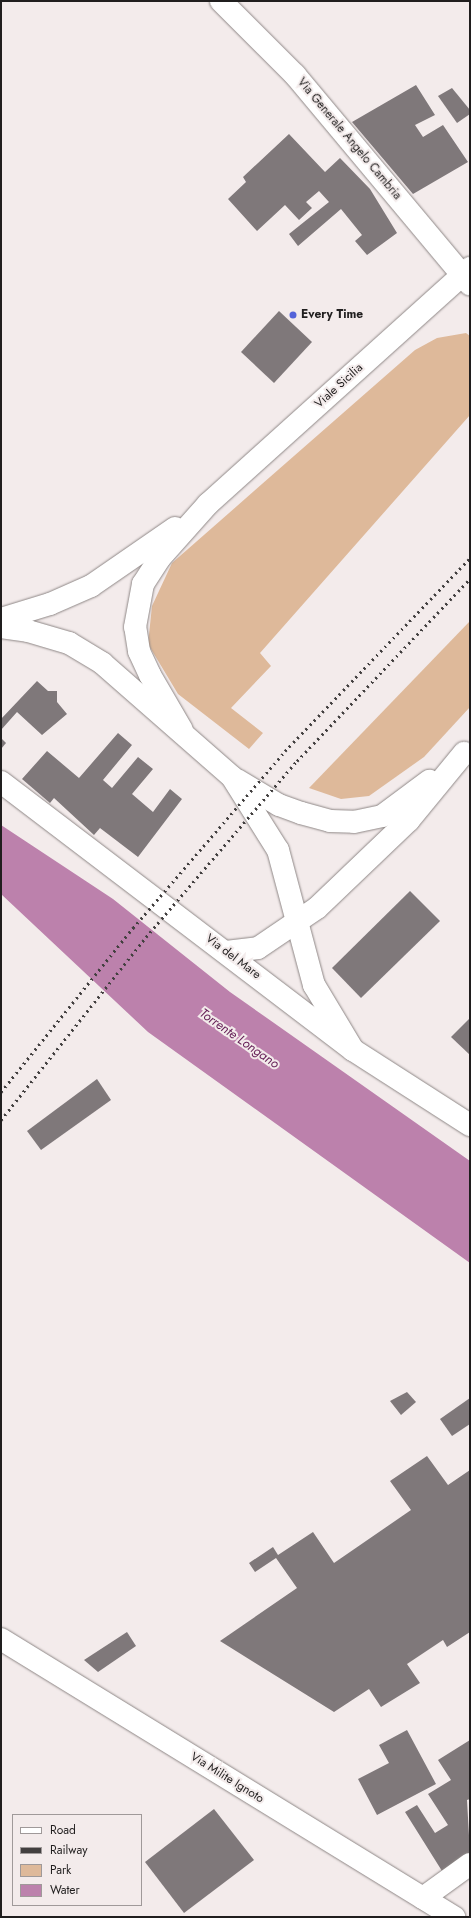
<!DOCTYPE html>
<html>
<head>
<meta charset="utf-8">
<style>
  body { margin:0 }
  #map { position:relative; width:471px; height:1918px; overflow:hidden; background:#f3ebeb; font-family:Jost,sans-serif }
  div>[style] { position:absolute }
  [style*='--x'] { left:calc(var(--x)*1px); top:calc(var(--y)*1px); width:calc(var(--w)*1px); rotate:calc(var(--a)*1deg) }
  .green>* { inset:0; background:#deb99a }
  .water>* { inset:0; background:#bc81ac }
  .building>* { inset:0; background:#7f787a }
  .roads { filter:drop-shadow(0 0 1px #8e8786) drop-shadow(0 0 1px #8e8786) }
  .minor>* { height:22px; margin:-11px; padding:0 11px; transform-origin:11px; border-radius:11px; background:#fff }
  .tertiary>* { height:22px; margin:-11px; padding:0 11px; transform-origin:11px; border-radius:11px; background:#fff }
  .rail>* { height:3px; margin-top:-1.5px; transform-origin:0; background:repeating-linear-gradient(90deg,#423f3f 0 2px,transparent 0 6px) }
  .dots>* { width:11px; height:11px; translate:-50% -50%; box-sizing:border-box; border:2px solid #f3ebeb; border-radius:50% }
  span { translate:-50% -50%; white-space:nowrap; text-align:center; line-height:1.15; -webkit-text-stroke:4px #f3ebeb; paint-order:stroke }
  .street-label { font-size:12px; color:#201e1e }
  .poi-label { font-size:12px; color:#201e1e; font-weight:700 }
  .left { translate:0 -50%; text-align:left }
  .water-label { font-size:13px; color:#631d55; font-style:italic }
  .frame { position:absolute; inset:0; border:2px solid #201e1e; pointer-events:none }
  .legend { position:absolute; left:12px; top:1814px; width:130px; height:92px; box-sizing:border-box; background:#f3ebeb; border:1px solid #9f9999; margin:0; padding:5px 7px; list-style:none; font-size:12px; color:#201e1e }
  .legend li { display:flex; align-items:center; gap:8px; height:20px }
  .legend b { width:20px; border:1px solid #9f9999 }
</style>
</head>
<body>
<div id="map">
  <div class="green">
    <i style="clip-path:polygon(466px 333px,470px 336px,470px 415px,260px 653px,271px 666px,231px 708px,263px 733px,249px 749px,178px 694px,148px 644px,152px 606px,172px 563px,415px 350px,437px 338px)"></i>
    <i style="clip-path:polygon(470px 621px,470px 707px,424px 757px,369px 796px,341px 799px,309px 788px)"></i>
  </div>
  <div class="water">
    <i style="clip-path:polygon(1px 825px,113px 899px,230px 992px,470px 1161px,470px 1263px,148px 1032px,1px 894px)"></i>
  </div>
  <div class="building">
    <i style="clip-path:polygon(416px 85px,435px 115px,415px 125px,423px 137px,443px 125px,468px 162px,413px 194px,352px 122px)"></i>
    <i style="clip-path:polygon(452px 88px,470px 110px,470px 114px,457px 123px,438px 96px)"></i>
    <i style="clip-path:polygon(289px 134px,325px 172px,340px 158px,370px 189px,397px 233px,367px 255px,355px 241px,362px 235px,341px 209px,298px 246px,289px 234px,329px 202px,319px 191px,306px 202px,312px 208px,299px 220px,285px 205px,257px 231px,228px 199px,246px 182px,243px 177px)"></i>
    <i style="clip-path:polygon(279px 311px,312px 342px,274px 383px,241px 352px)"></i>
    <i style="clip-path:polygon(37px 681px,48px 691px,57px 691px,57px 702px,67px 714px,42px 735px,17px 712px,1px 730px,1px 719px)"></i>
    <i style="clip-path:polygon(118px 733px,132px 745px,103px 780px,112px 788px,138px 757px,153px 769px,132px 794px,153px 812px,170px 789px,182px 799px,138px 857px,100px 828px,94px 835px,54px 798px,50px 803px,22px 779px,47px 751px,79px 778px)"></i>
    <i style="clip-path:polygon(1px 738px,6px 743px,1px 749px)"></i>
    <i style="clip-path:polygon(410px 891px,440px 921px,361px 998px,332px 968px)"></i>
    <i style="clip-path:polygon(470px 1018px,470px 1055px,451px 1037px)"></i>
    <i style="clip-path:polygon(97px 1079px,111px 1100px,41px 1150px,27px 1131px)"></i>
    <i style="clip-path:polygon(407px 1392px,416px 1402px,401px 1415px,390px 1401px)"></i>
    <i style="clip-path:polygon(470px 1398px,470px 1424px,452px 1436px,440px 1419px)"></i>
    <i style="clip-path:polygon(427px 1456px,448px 1485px,470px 1470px,470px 1632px,447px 1647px,443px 1640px,407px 1664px,420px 1683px,381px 1707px,369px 1689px,334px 1712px,220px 1641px,297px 1588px,276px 1558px,255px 1572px,249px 1563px,273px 1547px,278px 1555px,313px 1532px,334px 1563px,411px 1510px,390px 1481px)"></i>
    <i style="clip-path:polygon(127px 1632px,136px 1646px,98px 1672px,84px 1660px)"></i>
    <i style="clip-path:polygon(407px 1730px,436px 1784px,377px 1815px,358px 1779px,389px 1763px,379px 1745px)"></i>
    <i style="clip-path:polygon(470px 1740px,470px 1799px,467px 1800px,470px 1853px,442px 1871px,405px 1812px,417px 1805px,435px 1833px,448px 1825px,428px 1794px,451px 1780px,438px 1760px)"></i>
    <i style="clip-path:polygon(214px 1809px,254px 1860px,184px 1913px,145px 1862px)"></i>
  </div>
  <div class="roads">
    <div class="minor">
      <i style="--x:423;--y:1898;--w:58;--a:-35.9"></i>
    </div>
    <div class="tertiary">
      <i style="--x:221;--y:1;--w:105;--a:45"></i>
      <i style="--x:295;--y:75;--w:273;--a:50.1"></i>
      <i style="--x:1;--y:619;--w:51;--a:-17"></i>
      <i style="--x:50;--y:604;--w:45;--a:-23.7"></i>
      <i style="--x:91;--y:586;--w:102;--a:-34.6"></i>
      <i style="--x:1;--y:627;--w:27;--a:8"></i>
      <i style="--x:28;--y:631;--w:43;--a:16.3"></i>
      <i style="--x:69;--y:643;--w:39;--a:31"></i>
      <i style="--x:102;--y:663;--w:173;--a:41.2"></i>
      <i style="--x:232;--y:777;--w:86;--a:57.8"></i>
      <i style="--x:278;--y:850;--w:140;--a:75.1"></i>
      <i style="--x:314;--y:985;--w:76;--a:59"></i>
      <i style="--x:182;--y:730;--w:64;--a:-120.2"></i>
      <i style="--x:150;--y:675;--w:26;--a:-115"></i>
      <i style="--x:139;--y:651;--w:24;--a:-99"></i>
      <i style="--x:135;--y:627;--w:44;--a:-79.5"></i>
      <i style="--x:143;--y:584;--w:30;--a:-57"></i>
      <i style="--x:159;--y:559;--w:74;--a:-48.3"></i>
      <i style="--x:208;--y:504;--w:353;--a:-42"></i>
      <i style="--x:237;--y:780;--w:49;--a:30.8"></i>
      <i style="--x:279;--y:805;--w:23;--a:20"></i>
      <i style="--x:301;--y:813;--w:30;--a:15"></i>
      <i style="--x:330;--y:821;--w:24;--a:2"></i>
      <i style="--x:354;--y:822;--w:29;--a:-12"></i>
      <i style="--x:382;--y:816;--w:59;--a:-36.7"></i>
      <i style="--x:1;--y:782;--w:442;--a:37.3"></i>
      <i style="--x:353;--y:1050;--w:139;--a:32.7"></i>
      <i style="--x:226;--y:952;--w:32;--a:-7"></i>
      <i style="--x:258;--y:948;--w:71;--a:-34.1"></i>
      <i style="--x:317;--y:908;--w:127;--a:-43.7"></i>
      <i style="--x:409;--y:820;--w:87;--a:-50.6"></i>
      <i style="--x:1;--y:1639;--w:532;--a:31.54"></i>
    </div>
  </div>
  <div class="rail">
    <i style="--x:1;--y:1092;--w:211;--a:-51.2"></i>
    <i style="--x:133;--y:928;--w:233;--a:-49.3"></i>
    <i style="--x:285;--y:751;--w:267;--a:-46.2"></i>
    <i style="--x:1;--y:1120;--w:233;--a:-51.6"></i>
    <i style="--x:146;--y:937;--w:232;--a:-49.4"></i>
    <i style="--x:297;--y:761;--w:251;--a:-46.5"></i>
  </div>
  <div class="dots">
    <i style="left:293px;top:315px;background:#5463d9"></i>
  </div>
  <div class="street-label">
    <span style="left:349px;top:139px;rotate:50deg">Via Generale Angelo Cambria</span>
    <span style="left:339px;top:386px;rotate:-42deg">Viale Sicilia</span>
    <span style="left:233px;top:957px;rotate:37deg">Via del Mare</span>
    <span style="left:227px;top:1778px;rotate:32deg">Via Milite Ignoto</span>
  </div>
  <div class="poi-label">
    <span class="left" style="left:301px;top:315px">Every Time</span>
  </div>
  <div class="water-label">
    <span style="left:239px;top:1039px;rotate:35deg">Torrente Longano</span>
  </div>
  <div class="frame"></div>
  <ul class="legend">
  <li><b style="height:5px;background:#fff"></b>Road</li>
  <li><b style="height:5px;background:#423f3f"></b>Railway</li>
  <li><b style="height:11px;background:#deb99a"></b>Park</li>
  <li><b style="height:11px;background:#bc81ac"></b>Water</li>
  </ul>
</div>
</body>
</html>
